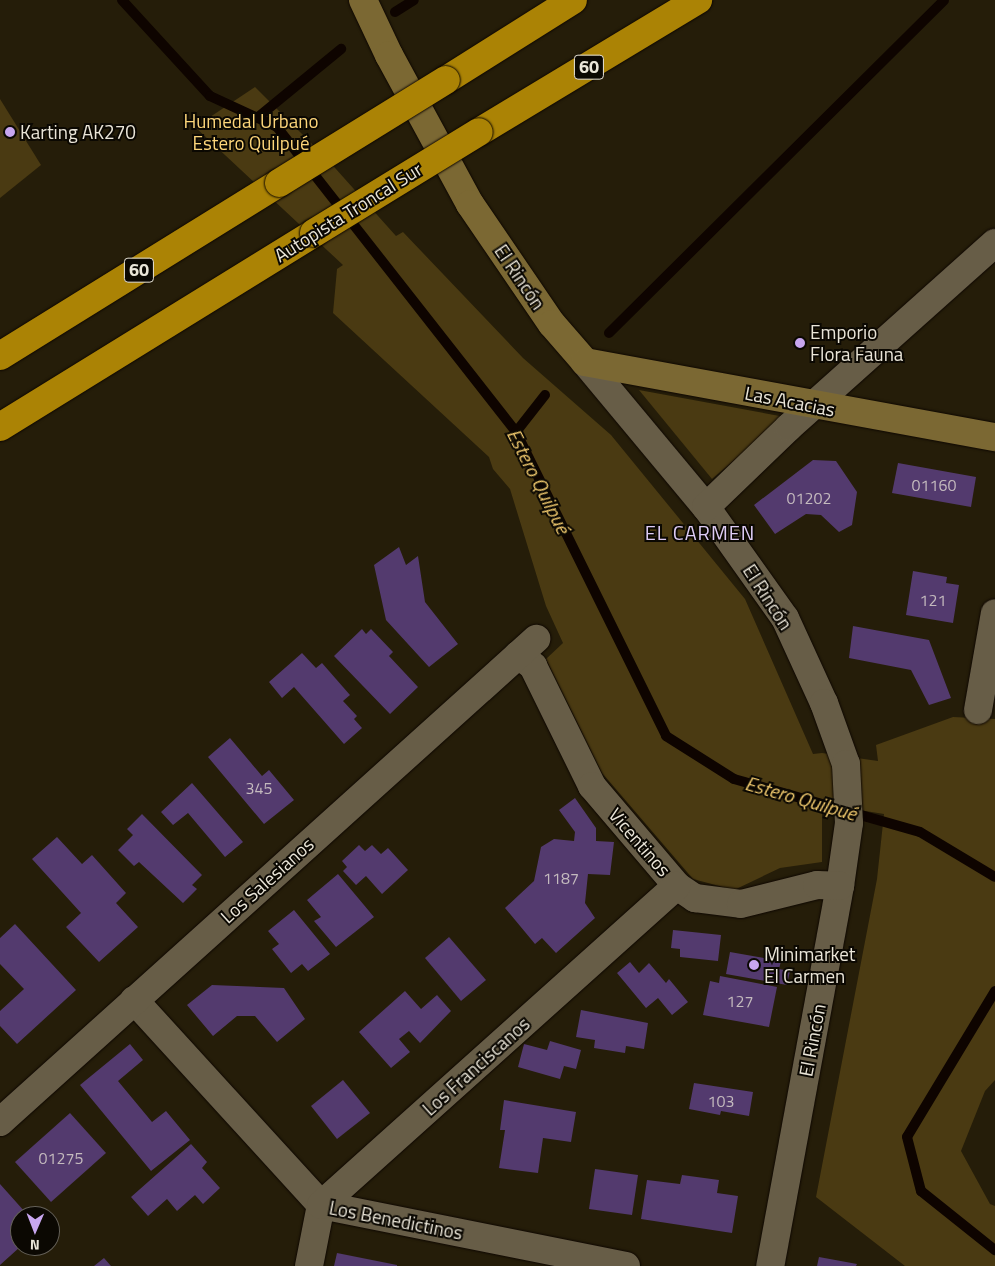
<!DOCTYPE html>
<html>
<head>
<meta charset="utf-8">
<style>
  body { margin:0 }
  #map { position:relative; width:995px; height:1266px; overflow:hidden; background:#251d09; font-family:"Titillium Web",sans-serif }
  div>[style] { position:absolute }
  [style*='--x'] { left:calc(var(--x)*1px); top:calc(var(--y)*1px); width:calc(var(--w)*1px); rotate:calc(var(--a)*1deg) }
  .green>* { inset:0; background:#4a3a12 }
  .stream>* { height:10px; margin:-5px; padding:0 5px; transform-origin:5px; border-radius:5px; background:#0e0400 }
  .building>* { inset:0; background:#533a6e }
  .roads { filter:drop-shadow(0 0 1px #0e0700) drop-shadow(0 0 1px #0e0700) }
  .street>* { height:28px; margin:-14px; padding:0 14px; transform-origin:14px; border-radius:14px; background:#675d47 }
  .secondary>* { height:28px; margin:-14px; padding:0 14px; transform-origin:14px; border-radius:14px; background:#7b6833 }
  .highway>* { height:28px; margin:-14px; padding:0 14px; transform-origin:14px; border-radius:14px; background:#ab8305 }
  .bridges { filter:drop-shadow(0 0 1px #0e0700) drop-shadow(0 0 1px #0e0700) }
  .highway-bridge>* { height:28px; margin:-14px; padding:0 14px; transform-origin:14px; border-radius:14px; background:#ab8305 }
  .dots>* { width:14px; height:14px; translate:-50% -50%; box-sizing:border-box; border:2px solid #0b0802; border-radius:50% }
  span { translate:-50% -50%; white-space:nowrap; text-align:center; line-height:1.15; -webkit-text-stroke:4px #0b0802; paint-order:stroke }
  .number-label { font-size:16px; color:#c4babe }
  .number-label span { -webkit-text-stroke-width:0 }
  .shield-label span { padding:1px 4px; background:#0b0802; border:1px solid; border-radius:4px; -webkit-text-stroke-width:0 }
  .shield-label { font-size:18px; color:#eae5d8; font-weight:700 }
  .park-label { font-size:19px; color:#fcd57a }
  .poi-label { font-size:19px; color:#eae5d8 }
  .left { translate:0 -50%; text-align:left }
  .street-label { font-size:19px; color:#eae5d8 }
  .water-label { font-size:20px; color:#efc86d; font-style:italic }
  .neighbourhood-label { font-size:20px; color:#deccf5; letter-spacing:1px }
  .north { position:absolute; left:10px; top:1206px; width:50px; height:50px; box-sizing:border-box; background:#0b0802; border:1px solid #646058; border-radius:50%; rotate:181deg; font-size:14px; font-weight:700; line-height:20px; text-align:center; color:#eae5d8 }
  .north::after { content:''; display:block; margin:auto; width:18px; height:22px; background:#c8a6ef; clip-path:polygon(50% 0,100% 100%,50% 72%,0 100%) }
</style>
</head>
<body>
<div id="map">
  <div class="green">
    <i style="clip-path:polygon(255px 87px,327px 159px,396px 236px,403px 232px,523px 358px,611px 435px,745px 599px,813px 754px,822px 753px,878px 761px,876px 745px,953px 717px,995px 719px,995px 1080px,985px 1091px,961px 1151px,990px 1204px,995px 1206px,995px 1266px,905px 1266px,816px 1197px,877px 879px,884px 814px,822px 804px,822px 862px,780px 868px,734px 890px,693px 879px,602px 773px,546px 659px,563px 643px,546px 606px,510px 489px,493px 469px,489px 457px,333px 313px,337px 269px,343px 265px,195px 127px)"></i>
    <i style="clip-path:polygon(0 99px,41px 165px,0 198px)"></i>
    <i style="clip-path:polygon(639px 390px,785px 417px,712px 479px)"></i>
  </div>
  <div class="stream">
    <i style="--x:122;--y:0;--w:130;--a:47.5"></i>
    <i style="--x:210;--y:96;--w:74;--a:24.8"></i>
    <i style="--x:277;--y:127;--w:387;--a:51.9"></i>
    <i style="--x:516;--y:432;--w:339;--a:63.7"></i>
    <i style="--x:666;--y:736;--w:80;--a:32.3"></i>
    <i style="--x:734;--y:779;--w:193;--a:15.9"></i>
    <i style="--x:920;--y:832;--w:87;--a:31"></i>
    <i style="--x:395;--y:12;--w:22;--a:-32"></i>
    <i style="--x:257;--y:118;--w:109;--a:-39.4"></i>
    <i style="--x:609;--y:333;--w:472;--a:-44.8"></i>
    <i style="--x:516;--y:432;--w:47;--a:-51.9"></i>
    <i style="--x:995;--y:991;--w:170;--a:121.1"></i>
    <i style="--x:907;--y:1137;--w:56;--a:75.5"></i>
    <i style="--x:921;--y:1191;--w:95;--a:38.6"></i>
  </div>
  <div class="building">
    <i style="clip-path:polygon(813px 460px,836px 461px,857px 492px,852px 525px,839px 532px,821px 515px,806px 514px,775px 534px,754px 505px)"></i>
    <i style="clip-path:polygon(898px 463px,976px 477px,971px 507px,892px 493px)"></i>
    <i style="clip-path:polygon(399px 547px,406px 565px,418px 556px,425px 602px,458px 644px,429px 667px,386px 620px,374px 565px)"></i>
    <i style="clip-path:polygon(913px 571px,947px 577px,946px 583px,959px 585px,953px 623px,906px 615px)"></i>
    <i style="clip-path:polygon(853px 626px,929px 640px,951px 698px,929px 705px,911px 670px,849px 658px)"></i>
    <i style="clip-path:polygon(362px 629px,366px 634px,371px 629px,393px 652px,389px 656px,418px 687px,390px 714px,334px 656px)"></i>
    <i style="clip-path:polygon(302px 653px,316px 668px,322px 663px,350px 695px,343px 701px,357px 716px,354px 719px,362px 728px,344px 744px,294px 687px,282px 698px,269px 682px)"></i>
    <i style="clip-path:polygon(230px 738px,262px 776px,269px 770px,294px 800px,264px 824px,208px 757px)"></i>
    <i style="clip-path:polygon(192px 783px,243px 842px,225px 857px,188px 813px,173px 825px,161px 812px)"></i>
    <i style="clip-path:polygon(575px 798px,596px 828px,596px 841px,614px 842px,610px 875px,588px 874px,585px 903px,595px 918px,556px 953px,542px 938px,535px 944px,505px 908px,534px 881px,541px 847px,554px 839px,574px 841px,575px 832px,559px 810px)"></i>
    <i style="clip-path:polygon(142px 814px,202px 875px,192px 885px,197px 889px,183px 903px,139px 862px,134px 866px,118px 850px,133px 835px,127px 829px)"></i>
    <i style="clip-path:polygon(57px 837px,82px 864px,92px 855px,126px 893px,116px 903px,138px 927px,99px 962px,66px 927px,81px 913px,32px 859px)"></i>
    <i style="clip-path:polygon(359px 845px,365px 851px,372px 845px,381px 854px,388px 848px,408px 870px,382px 894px,366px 876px,356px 885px,343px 871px,347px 867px,342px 861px)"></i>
    <i style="clip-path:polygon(338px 874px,374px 917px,336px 947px,314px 921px,321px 917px,307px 900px)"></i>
    <i style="clip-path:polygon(294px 910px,330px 954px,308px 971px,302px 964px,291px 973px,272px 949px,279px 944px,268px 931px)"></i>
    <i style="clip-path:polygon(15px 924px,76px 990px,17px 1044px,0 1026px,0 1011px,24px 989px,0 964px,0 938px)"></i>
    <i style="clip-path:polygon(673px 930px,721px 935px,718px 961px,680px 957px,680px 949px,671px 948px)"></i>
    <i style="clip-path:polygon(449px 937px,486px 980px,461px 1001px,425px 958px)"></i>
    <i style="clip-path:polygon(730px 952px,781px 961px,779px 969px,790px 971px,787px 985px,726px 974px)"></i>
    <i style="clip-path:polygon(630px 962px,639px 973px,649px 963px,666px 983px,669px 979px,688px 1002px,672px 1015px,658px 998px,646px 1008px,617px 973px)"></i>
    <i style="clip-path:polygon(720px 976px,777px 987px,769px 1027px,703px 1015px,710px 981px,719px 983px)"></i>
    <i style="clip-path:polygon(212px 985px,284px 988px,305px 1019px,277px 1042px,255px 1016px,237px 1016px,213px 1036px,187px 1005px)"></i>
    <i style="clip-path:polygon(405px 991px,421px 1009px,437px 995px,451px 1011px,420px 1043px,409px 1031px,399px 1039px,410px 1052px,391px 1068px,359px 1032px)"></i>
    <i style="clip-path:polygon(581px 1010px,648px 1023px,644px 1049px,626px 1046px,625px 1053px,594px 1048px,595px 1040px,576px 1037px)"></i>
    <i style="clip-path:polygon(550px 1041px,581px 1050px,576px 1069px,564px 1066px,560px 1079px,518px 1067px,524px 1044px,547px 1050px)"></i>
    <i style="clip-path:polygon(130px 1044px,143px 1060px,118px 1081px,152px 1122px,166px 1111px,190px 1140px,151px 1171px,80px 1085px)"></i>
    <i style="clip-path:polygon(343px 1080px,370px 1113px,337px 1139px,311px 1106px)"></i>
    <i style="clip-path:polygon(694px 1083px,753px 1092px,749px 1116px,721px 1111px,720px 1115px,689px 1109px)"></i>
    <i style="clip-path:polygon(504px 1100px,576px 1112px,571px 1142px,543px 1138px,538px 1173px,499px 1168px,505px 1130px,500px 1130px)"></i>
    <i style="clip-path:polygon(70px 1113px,106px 1153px,51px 1202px,15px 1162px)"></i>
    <i style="clip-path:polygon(191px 1144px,207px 1162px,202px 1168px,220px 1188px,203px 1204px,195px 1195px,177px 1211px,167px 1199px,148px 1216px,131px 1197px)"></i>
    <i style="clip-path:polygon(595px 1169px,638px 1175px,632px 1215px,589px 1209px)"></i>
    <i style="clip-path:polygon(682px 1175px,719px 1180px,717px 1193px,738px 1196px,732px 1233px,641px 1219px,647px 1180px,680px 1184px)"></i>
    <i style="clip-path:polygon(0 1184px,25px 1212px,13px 1223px,20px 1230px,20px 1247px,0 1265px)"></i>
    <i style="clip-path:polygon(337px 1253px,397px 1265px,397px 1266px,334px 1266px)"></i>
    <i style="clip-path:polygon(819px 1257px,857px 1264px,856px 1266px,817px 1266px)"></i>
    <i style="clip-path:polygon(104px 1258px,111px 1266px,94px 1266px)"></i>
  </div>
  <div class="roads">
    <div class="street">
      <i style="--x:585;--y:362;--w:189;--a:50.2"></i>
      <i style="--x:706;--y:507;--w:136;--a:54.6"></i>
      <i style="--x:785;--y:618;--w:94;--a:65.4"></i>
      <i style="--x:824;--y:703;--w:65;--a:70.2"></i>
      <i style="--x:846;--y:764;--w:59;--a:87.1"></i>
      <i style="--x:849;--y:823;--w:64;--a:98.1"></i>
      <i style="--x:840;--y:886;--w:386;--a:100.4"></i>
      <i style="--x:706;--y:507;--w:115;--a:-43.9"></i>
      <i style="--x:789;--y:427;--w:276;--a:-41.8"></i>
      <i style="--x:518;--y:655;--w:19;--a:36"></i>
      <i style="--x:533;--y:666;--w:134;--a:63.8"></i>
      <i style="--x:592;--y:786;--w:131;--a:49.6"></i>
      <i style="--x:677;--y:886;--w:22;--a:34"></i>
      <i style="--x:695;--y:898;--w:46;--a:7.4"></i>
      <i style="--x:741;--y:904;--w:78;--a:-14"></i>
      <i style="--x:817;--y:885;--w:23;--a:2"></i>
      <i style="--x:978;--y:710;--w:98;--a:-80.1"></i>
      <i style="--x:134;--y:1000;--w:277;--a:47.6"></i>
      <i style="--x:321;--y:1205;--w:311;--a:11.3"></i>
      <i style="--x:0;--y:1122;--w:722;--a:-42.02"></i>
      <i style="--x:309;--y:1266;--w:62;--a:-78.9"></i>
      <i style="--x:321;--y:1205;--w:478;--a:-41.9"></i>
    </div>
    <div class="secondary">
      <i style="--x:363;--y:0;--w:61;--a:64.7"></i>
      <i style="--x:389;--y:55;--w:170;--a:61.5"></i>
      <i style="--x:470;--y:204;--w:145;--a:55.7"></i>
      <i style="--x:552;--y:324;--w:50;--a:49"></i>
      <i style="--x:585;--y:362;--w:417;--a:10.4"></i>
    </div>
    <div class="highway">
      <i style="--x:446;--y:80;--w:150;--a:-32.2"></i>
      <i style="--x:479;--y:132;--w:256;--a:-31.1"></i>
      <i style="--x:0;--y:356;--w:328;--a:-31.8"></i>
      <i style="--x:0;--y:427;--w:369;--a:-31.7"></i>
    </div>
  </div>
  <div class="bridges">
    <div class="highway-bridge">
      <i style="--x:279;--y:183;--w:196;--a:-31.7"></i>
      <i style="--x:314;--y:233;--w:193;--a:-31.5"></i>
    </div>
  </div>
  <div class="dots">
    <i style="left:10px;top:132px;background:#c8a6ef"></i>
    <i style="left:800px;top:343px;background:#c8a6ef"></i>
    <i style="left:754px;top:965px;background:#c8a6ef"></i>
  </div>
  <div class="number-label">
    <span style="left:934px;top:485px">01160</span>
    <span style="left:809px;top:498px">01202</span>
    <span style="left:933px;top:600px">121</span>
    <span style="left:259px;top:788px">345</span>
    <span style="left:561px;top:878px">1187</span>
    <span style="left:740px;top:1001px">127</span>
    <span style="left:721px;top:1101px">103</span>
    <span style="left:61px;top:1158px">01275</span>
  </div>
  <div class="shield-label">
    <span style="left:589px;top:67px">60</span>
    <span style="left:139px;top:270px">60</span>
  </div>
  <div class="park-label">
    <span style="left:251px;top:132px">Humedal Urbano<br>Estero Quilpué</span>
  </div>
  <div class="poi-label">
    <span class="left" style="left:20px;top:132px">Karting AK270</span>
    <span class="left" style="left:810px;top:343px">Emporio<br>Flora Fauna</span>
    <span class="left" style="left:764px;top:965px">Minimarket<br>El Carmen</span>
  </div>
  <div class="street-label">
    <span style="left:348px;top:212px;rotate:-32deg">Autopista Troncal Sur</span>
    <span style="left:520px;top:277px;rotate:56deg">El Rincón</span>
    <span style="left:790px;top:401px;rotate:11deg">Las Acacias</span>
    <span style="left:768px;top:597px;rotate:57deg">El Rincón</span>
    <span style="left:640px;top:842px;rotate:49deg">Vicentinos</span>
    <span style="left:267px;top:880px;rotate:-42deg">Los Salesianos</span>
    <span style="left:812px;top:1040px;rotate:-79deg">El Rincón</span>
    <span style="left:476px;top:1066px;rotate:-42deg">Los Franciscanos</span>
    <span style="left:396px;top:1220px;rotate:11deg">Los Benedictinos</span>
  </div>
  <div class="water-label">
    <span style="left:539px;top:481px;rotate:63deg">Estero Quilpué</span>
    <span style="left:801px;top:798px;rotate:16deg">Estero Quilpué</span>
  </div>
  <div class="neighbourhood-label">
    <span style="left:700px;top:532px">EL CARMEN</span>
  </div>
  <div class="north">N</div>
</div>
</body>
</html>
